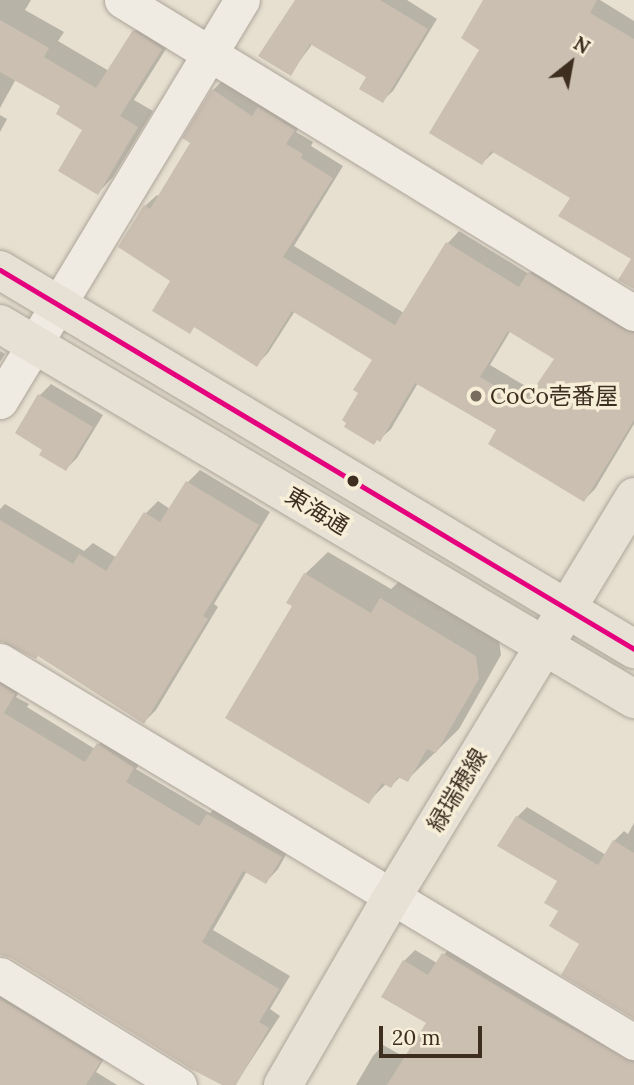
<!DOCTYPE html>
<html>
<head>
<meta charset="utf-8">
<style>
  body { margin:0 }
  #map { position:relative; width:634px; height:1085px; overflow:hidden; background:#e7e0d1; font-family:Lora,"Noto Sans JP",serif }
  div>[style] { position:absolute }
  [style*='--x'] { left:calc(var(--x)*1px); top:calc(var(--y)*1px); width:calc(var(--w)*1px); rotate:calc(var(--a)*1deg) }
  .shadow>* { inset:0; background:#0003 }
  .building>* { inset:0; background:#cbbfb2 }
  .roads { filter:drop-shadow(0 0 2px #ada599) drop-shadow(0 0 2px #ada599) }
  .minor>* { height:35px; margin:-17.5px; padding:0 17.5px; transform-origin:17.5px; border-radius:17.5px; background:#efebe3 }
  .major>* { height:38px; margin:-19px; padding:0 19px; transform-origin:19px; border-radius:19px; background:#e6e1d4 }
  .bus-1>* { height:5px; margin:-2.5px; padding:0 2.5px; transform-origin:2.5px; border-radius:2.5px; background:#e5007d }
  .dots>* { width:19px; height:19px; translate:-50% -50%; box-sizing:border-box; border:4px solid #f7eed8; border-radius:50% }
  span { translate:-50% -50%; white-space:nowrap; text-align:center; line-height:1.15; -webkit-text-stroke:7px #f7eed8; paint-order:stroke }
  .poi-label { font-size:23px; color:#3d2e20 }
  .left { translate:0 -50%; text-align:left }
  .street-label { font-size:23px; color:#3d2e20 }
  .north { position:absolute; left:536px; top:28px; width:70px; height:70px; -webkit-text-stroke:5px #f7eed8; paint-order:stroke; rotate:31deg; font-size:19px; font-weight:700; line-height:28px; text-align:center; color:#3d2e20 }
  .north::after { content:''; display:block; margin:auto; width:24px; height:32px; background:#3d2e20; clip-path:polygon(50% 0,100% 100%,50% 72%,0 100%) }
  .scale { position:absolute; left:379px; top:1026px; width:103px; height:32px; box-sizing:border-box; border:4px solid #3d2e20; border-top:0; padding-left:9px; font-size:21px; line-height:24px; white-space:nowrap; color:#3d2e20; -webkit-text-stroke:5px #f7eed8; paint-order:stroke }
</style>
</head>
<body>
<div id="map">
  <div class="shadow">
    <i style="clip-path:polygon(0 0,31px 0,25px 10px,64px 32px,58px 41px,109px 71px,134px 32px,149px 16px,176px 33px,134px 100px,153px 111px,113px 177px,98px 193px,84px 130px,63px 106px,16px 79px,0 108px)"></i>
    <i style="clip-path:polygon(297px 0,407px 0,437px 19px,393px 91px,382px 101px,368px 77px,313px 43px,290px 74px)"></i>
    <i style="clip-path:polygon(485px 0,600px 0,634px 21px,634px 289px,633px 259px,572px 197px,495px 151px,482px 163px,482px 49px)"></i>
    <i style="clip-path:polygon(evenodd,224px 79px,305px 118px,296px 132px,313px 142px,311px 146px,343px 166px,294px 246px,404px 313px,448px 243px,459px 231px,529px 274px,541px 262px,634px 318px,634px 424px,595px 489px,584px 500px,498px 429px,418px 383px,391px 429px,379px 440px,360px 392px,374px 359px,295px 311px,268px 353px,256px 365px,195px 326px,190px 332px,145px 206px,157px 195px,160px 197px,193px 142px,213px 90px,224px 79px,511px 330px,556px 358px,534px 391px,490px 365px,511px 330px)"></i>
    <i style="clip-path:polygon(0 115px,7px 119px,0 132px)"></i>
    <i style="clip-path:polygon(0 351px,5px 354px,0 362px)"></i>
    <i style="clip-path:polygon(51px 384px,103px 415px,77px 458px,66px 469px,45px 450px,17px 433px,40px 395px)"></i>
    <i style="clip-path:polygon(200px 470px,270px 512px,214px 604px,218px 607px,156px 710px,144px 722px,38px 654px,10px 642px,0 642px,0 509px,5px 504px,84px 551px,93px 543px,117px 558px,146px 513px,158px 501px,170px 509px,188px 482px)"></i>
    <i style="clip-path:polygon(328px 552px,391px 589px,404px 577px,498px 633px,501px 655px,459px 729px,407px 780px,401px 776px,391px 786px,387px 783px,369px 801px,294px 606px,305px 574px)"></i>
    <i style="clip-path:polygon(0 665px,26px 681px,16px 697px,29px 704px,27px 707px,95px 749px,110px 732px,145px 755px,136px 769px,210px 813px,220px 803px,292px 844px,278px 869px,266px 882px,247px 871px,213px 930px,290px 976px,270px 1009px,280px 1016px,235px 1085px,225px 1085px,0 912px)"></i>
    <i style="clip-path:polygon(527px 807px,606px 855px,614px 841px,624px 831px,628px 834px,634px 823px,634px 1003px,581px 944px,561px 911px,560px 881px,517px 817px)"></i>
    <i style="clip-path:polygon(454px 943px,634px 1050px,634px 1085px,356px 1085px,373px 1056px,383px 1045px,406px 1058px,428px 1022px,404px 961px,415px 950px,437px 963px)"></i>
    <i style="clip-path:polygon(0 990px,109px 1051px,96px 1072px,117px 1085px,0 1085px)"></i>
  </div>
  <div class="building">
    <i style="clip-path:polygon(295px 0,380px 0,428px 29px,383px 103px,359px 89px,366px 77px,310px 44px,291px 76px,258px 56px)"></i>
    <i style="clip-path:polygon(483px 0,597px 0,590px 13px,634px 39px,634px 289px,618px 280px,631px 259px,558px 216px,570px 198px,491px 151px,482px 165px,429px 133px,479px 50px,461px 38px)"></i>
    <i style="clip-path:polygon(0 20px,49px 48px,44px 57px,96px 88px,133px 30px,162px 49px,120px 116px,138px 127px,98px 195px,58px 171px,82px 130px,56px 114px,60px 106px,0 72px)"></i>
    <i style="clip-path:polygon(evenodd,212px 89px,252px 116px,258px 107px,295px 130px,286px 144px,303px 154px,301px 158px,333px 178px,283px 257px,395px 325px,446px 242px,519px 287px,528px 272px,624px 330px,634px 333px,634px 420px,584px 502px,488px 444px,496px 430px,415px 383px,380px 442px,377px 440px,374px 445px,344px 427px,346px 423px,342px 420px,358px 393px,353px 390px,372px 360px,292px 311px,257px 367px,194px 327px,190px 334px,152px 311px,170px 281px,118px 247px,144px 205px,150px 209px,190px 143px,182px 138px,212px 89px,508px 331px,554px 359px,524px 403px,480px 377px,508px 331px)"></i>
    <i style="clip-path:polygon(38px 394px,93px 427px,66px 471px,39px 455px,42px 450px,15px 433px)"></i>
    <i style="clip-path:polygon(186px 481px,259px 525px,203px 616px,208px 619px,144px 724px,38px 656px,36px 659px,0 641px,0 520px,73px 564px,79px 554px,106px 571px,144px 512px,160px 522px)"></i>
    <i style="clip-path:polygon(304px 573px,371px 613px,380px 598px,476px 656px,479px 679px,436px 753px,427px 749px,408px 782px,398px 777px,391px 788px,382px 783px,369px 804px,225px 718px,292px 606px,286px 603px)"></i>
    <i style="clip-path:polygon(0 684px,15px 694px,4px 713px,85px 762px,97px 743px,134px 768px,126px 782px,199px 826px,207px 814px,282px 857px,266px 884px,243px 871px,202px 942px,279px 989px,259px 1022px,269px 1028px,236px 1085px,222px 1085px,191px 1069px,11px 958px,0 955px)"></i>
    <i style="clip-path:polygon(516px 816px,598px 865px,613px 840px,634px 853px,634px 1019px,561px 975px,579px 944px,549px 926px,558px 911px,544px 903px,557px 881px,497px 846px)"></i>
    <i style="clip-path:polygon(442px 953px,539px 1011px,634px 1062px,634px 1085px,387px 1085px,426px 1023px,381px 997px,403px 960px,428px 975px)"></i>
    <i style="clip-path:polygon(0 999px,101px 1061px,86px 1085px,0 1085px)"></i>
  </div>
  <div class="roads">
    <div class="minor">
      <i style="--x:122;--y:0;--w:600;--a:31.44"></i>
      <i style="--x:0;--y:401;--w:468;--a:-58.9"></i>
      <i style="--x:0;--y:661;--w:740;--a:31"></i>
      <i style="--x:0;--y:975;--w:210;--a:31.6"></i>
    </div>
    <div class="major">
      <i style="--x:0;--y:270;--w:739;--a:30.87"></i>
      <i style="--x:0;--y:324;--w:737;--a:30.6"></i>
      <i style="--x:283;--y:1085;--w:215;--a:-59.9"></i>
      <i style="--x:391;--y:899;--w:470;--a:-58.8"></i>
    </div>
  </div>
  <div class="bus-1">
    <i style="--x:0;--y:270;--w:739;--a:30.87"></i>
  </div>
  <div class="dots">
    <i style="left:476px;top:396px;background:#786c5e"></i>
    <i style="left:353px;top:481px;background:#3d2e20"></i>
  </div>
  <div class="poi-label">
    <span class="left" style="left:490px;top:396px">CoCo壱番屋</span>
  </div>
  <div class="street-label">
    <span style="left:317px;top:511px;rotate:31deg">東海通</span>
    <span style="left:457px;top:790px;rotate:-59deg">緑瑞穂線</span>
  </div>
  <div class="north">N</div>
  <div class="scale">20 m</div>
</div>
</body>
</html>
